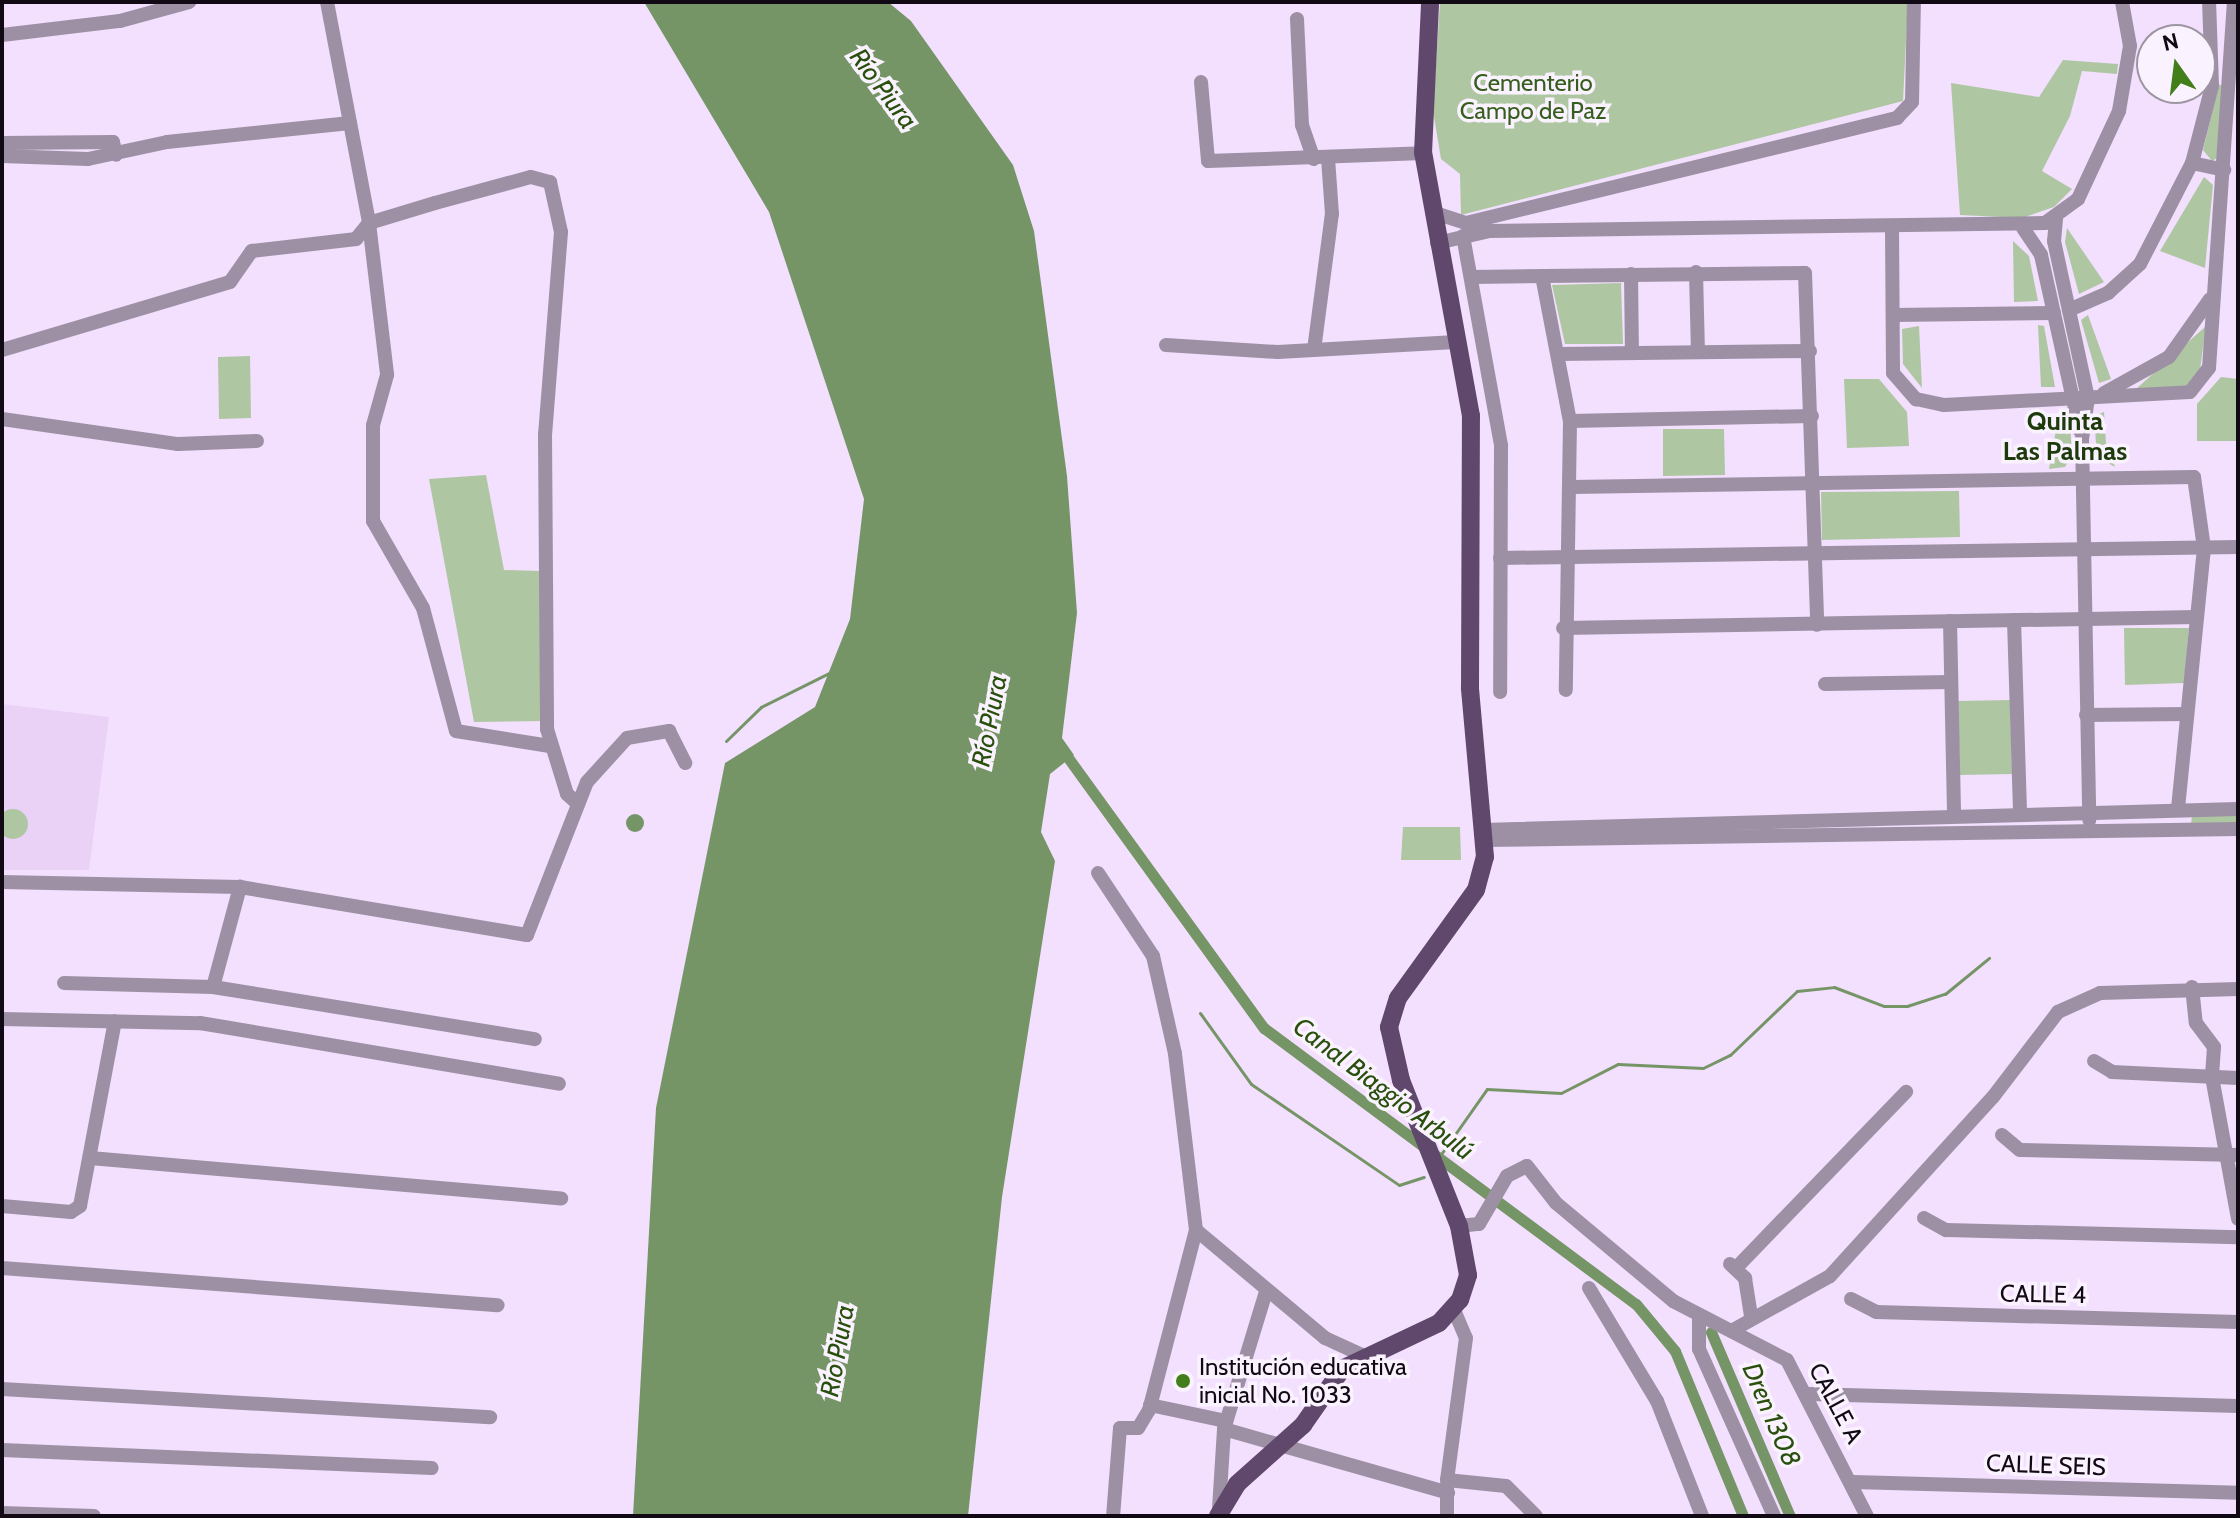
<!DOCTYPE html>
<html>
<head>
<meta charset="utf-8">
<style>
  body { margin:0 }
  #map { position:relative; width:2240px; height:1518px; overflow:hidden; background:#f3dffe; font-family:Cabin,sans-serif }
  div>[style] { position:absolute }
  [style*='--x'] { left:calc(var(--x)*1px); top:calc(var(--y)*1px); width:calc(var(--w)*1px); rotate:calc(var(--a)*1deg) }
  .built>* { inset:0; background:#ead2f6 }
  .green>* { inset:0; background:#aec7a2 }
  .round { border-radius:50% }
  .water>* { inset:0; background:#769567 }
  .stream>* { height:3px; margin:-1.5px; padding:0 1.5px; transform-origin:1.5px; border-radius:1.5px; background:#769567 }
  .canal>* { height:11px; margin:-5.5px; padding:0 5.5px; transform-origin:5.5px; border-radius:5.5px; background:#769567 }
  .minor>* { height:14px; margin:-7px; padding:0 7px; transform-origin:7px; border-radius:7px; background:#9d90a4 }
  .major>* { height:18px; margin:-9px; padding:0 9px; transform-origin:9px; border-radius:9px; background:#60486c }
  .dots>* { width:22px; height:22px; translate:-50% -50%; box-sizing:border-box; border:4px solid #faf2fe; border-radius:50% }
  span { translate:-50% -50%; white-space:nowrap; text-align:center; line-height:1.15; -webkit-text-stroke:7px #faf2fe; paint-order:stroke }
  .park-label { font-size:24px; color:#355d1c }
  .street-label { font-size:24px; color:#110a14 }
  .poi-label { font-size:24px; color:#110a14 }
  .left { translate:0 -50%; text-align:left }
  .water-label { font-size:26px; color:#28500c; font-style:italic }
  .neighbourhood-label { font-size:26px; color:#1d3a0b; font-weight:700 }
  .frame { position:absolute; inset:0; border:4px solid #110a14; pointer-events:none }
  .north { position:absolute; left:2136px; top:24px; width:80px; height:80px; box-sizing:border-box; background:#faf2fe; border:2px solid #9d95a0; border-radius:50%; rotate:346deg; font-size:22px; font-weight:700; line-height:32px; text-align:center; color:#110a14 }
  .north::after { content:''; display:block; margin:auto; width:28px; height:36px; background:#427e19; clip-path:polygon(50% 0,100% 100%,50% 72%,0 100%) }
</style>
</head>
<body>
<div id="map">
  <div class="built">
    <i style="clip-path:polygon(2px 704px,109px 717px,89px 870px,2px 870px)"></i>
  </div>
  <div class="green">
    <i style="clip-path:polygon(1440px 2px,1908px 2px,1903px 101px,1461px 215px,1460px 174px,1441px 159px,1433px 111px)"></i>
    <i style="clip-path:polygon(2063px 60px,2118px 64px,2117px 74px,2082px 71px,2070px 116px,2042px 171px,2072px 189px,2054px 207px,2022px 218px,1960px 215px,1951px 83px,2039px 97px)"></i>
    <i style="clip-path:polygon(2219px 85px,2227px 86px,2219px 157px,2212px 161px,2203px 150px)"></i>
    <i style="clip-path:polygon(2204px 177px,2213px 185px,2205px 268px,2160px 251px)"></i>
    <i style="clip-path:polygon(2067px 228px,2104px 282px,2079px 294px,2065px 242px)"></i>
    <i style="clip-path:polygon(2013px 241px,2029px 256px,2038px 301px,2014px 302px)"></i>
    <i style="clip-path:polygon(1621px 283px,1623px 344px,1565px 344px,1552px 285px)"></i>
    <i style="clip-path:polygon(2088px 315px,2111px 379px,2099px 383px,2081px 320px)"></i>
    <i style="clip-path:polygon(2038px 325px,2044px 326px,2055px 387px,2041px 387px)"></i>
    <i style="clip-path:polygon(1919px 326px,1922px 388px,1903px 364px,1902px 329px)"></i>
    <i style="clip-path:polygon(2206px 326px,2200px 370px,2185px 387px,2136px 389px)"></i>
    <i style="clip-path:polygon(250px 356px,251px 418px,219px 419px,218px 357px)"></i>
    <i style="clip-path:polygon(2221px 377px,2238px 379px,2238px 441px,2197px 441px,2197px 404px)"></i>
    <i style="clip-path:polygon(1844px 379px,1879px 379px,1907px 412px,1909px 446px,1847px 448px)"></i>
    <i style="clip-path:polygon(2104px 412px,2106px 443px,2115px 467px,2097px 457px,2094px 416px)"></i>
    <i style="clip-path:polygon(2059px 413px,2070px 423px,2072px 455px,2065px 467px,2049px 469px)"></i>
    <i style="clip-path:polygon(1663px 429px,1724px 429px,1725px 475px,1663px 476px)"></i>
    <i style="clip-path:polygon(486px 475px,504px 570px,540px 571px,542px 721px,474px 722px,429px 479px)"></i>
    <i style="clip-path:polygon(1959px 491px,1960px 537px,1822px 540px,1821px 492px)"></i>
    <i style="clip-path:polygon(2124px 628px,2189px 628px,2184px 683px,2125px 685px)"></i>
    <i style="clip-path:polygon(2010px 700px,2012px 774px,1960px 775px,1958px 701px)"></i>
    <i class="round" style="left:-2px;top:809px;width:30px;height:30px"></i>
    <i style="clip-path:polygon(2238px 814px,2238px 824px,2191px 825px,2192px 815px)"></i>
    <i style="clip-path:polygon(1403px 827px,1460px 827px,1461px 860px,1401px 860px)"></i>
  </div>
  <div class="water">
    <i style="clip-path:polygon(644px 2px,888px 2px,911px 21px,1013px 165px,1034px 231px,1067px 476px,1077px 613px,1062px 738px,1074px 755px,1050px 774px,1041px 832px,1055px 861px,1002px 1197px,968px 1516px,633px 1516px,656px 1108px,725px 763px,815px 707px,850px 619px,864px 499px,769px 212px)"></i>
    <i class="round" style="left:626px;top:814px;width:18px;height:18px"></i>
  </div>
  <div class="stream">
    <i style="--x:726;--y:741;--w:49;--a:-44.2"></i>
    <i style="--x:761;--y:707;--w:78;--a:-26.6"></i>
    <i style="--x:1200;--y:1013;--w:87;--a:54.3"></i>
    <i style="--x:1251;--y:1084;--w:179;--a:34.3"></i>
    <i style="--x:1399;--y:1185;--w:26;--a:-18"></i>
    <i style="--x:1439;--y:1157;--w:83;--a:-54.8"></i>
    <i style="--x:1487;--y:1089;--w:74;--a:3.1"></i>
    <i style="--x:1561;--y:1093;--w:64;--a:-27"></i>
    <i style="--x:1618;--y:1064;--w:85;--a:2.7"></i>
    <i style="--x:1703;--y:1068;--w:30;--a:-26"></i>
    <i style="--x:1730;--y:1055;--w:93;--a:-43.7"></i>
    <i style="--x:1797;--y:991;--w:37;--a:-6"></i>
    <i style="--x:1834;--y:987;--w:53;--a:20.8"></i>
    <i style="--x:1884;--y:1006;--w:23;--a:0"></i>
    <i style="--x:1907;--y:1006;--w:40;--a:-18"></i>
    <i style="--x:1945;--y:994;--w:57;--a:-39.3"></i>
  </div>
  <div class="canal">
    <i style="--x:1061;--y:748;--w:346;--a:54.1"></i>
    <i style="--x:1264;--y:1028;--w:463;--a:36.6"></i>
    <i style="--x:1636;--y:1304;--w:61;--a:50.3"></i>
    <i style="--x:1675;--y:1351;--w:178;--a:67.6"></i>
    <i style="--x:1711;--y:1332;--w:200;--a:66.8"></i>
  </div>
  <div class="minor">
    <i style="--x:327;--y:2;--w:225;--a:79.2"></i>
    <i style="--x:369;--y:223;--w:153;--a:83.2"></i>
    <i style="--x:387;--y:375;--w:52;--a:105.6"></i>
    <i style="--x:373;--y:425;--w:96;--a:90"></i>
    <i style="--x:373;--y:521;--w:100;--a:60.1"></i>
    <i style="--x:423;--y:608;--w:127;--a:75"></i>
    <i style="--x:456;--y:731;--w:95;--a:9.1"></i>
    <i style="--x:1297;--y:19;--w:106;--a:87.3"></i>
    <i style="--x:1302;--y:125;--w:36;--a:71"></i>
    <i style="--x:2;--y:35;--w:119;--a:-6.8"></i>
    <i style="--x:120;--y:21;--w:72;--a:-15.4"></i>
    <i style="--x:1201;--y:82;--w:79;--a:84.9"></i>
    <i style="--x:1208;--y:161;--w:215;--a:-2.1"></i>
    <i style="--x:2;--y:143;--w:111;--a:-0.5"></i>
    <i style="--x:113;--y:142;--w:13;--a:77"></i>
    <i style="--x:2;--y:156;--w:86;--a:2"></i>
    <i style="--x:88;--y:159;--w:81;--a:-12.1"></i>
    <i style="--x:167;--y:142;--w:184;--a:-5.9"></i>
    <i style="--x:2192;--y:163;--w:33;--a:12"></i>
    <i style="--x:1432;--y:212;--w:36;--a:18"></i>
    <i style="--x:1466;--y:223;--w:444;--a:-13.7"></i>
    <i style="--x:1897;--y:118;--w:22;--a:-47"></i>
    <i style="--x:1912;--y:102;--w:100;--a:-88.9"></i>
    <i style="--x:2056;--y:219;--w:22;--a:95"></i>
    <i style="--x:2054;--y:241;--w:161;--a:77.8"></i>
    <i style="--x:2088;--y:398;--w:41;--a:98.3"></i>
    <i style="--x:2082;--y:439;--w:381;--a:88.9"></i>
    <i style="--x:1892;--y:228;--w:145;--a:89.6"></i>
    <i style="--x:1893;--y:373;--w:35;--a:49"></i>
    <i style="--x:1916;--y:399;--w:29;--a:12"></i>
    <i style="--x:1944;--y:405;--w:246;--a:-3"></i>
    <i style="--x:2190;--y:392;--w:31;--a:-52"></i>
    <i style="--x:2209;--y:368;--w:367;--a:-86.1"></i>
    <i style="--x:2023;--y:228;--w:32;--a:56"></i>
    <i style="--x:2041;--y:255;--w:180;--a:77.5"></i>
    <i style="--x:1463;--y:236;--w:213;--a:79.7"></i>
    <i style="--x:1501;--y:446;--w:246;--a:90.2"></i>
    <i style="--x:1437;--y:243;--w:53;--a:-13"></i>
    <i style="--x:1489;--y:231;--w:556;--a:-0.82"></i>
    <i style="--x:2045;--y:223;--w:41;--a:-36"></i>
    <i style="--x:2078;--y:199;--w:97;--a:-65"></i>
    <i style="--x:2119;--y:111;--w:66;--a:-80.4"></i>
    <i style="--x:2130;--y:46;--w:45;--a:-100.3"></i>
    <i style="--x:1696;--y:272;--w:80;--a:88.6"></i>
    <i style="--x:1631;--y:274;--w:79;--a:89.3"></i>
    <i style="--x:1542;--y:276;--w:148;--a:79.1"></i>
    <i style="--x:1570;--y:421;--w:269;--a:90.9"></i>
    <i style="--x:1471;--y:277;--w:334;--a:-0.7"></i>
    <i style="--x:1805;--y:273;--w:352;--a:88"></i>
    <i style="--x:2069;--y:310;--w:43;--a:-23.6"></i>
    <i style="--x:2108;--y:293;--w:43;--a:-42.2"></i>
    <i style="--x:2140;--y:264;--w:114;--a:-62.8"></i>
    <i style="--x:2192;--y:163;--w:80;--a:-75.4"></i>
    <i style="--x:2212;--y:86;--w:84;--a:-92"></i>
    <i style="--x:1893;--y:315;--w:161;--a:-0.7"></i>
    <i style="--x:1166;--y:345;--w:112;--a:3.6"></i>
    <i style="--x:1278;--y:352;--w:178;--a:-3.2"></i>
    <i style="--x:2;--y:350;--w:238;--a:-16.6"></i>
    <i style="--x:230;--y:282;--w:38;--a:-55"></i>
    <i style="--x:252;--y:251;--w:105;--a:-6.6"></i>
    <i style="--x:356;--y:239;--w:21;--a:-51"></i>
    <i style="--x:369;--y:223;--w:69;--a:-16.9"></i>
    <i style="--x:435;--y:203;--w:99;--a:-15.2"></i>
    <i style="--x:531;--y:177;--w:20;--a:15"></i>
    <i style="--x:550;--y:182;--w:51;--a:77.6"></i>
    <i style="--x:561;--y:232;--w:203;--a:94.5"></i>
    <i style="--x:545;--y:434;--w:295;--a:89.6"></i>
    <i style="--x:547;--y:729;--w:68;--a:72.9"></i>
    <i style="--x:567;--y:794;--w:15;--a:42"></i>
    <i style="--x:1314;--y:350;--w:137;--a:-82.5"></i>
    <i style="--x:1332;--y:214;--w:56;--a:-94.1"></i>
    <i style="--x:1559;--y:354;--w:251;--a:-0.7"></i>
    <i style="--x:2104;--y:393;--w:74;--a:-29"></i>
    <i style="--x:2169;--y:357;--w:71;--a:-54.7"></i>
    <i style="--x:2;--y:419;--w:178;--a:8.1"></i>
    <i style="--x:178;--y:444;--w:79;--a:-2.2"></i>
    <i style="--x:1570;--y:421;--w:242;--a:-1.2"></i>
    <i style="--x:1572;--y:487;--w:622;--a:-0.92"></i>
    <i style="--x:2194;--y:477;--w:72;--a:82"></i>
    <i style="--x:2204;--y:548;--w:263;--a:95.7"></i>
    <i style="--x:1500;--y:558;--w:738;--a:-0.85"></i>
    <i style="--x:2014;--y:620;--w:194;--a:88.2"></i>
    <i style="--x:1950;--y:621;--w:195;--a:88.8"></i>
    <i style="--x:1563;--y:628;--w:634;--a:-0.99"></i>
    <i style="--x:1825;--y:684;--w:126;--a:-0.9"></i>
    <i style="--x:2086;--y:715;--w:101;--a:-0.6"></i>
    <i style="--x:1483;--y:830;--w:755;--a:-1.59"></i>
    <i style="--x:1483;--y:840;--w:755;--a:-0.83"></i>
    <i style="--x:1098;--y:873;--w:100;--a:56.5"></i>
    <i style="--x:1153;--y:956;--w:100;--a:77.3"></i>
    <i style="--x:1175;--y:1054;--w:177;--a:83.2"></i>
    <i style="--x:1196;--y:1230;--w:186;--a:104.6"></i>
    <i style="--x:1149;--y:1410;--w:21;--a:121"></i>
    <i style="--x:1138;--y:1428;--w:18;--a:180"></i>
    <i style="--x:1120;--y:1428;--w:88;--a:94.5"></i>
    <i style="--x:2;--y:882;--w:238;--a:1.2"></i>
    <i style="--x:240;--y:887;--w:291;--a:9.5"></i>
    <i style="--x:527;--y:935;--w:164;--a:-68.6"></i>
    <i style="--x:587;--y:782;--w:59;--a:-47.7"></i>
    <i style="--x:627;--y:738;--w:43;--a:-9.5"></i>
    <i style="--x:669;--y:731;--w:36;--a:63"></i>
    <i style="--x:64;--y:983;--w:149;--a:1.5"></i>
    <i style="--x:213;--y:987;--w:326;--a:9.2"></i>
    <i style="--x:213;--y:987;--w:104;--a:-74.9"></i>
    <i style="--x:2192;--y:987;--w:36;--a:84"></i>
    <i style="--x:2196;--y:1023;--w:30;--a:53"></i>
    <i style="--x:2214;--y:1047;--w:30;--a:94"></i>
    <i style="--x:2212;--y:1077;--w:144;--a:79.6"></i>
    <i style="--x:2;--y:1019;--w:198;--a:1.2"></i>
    <i style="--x:200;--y:1023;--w:364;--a:9.6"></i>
    <i style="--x:2094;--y:1061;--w:21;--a:31"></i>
    <i style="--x:2112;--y:1072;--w:126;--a:2.7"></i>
    <i style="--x:2002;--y:1135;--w:23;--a:40"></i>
    <i style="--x:2020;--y:1150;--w:218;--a:1.3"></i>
    <i style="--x:90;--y:1158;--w:473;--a:4.9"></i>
    <i style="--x:2;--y:1206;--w:69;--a:5"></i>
    <i style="--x:71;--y:1212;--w:11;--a:-34"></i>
    <i style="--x:80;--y:1206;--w:188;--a:-79.3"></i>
    <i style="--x:1924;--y:1218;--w:25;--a:29"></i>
    <i style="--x:1946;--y:1230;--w:292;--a:1.4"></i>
    <i style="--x:1459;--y:1226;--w:20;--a:-6"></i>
    <i style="--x:1479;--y:1224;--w:56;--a:-59.7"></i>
    <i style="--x:1507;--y:1176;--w:22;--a:-27"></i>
    <i style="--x:1527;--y:1166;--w:47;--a:51.9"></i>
    <i style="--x:1556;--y:1203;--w:153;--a:39.9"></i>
    <i style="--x:1673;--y:1301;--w:128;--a:27.4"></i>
    <i style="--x:1787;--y:1360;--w:175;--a:62.9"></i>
    <i style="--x:1196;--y:1230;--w:168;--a:39.9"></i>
    <i style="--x:1325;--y:1338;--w:41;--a:24.7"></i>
    <i style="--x:1730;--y:1264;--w:21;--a:43"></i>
    <i style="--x:1745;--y:1278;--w:38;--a:81"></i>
    <i style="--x:2;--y:1268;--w:497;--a:4.3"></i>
    <i style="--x:1736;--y:1268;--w:245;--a:-46"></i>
    <i style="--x:1589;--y:1288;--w:132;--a:59"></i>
    <i style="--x:1657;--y:1401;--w:123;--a:68.6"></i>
    <i style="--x:1851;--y:1299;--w:28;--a:27"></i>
    <i style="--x:1876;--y:1312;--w:362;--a:1.6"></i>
    <i style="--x:1454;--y:1310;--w:30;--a:67"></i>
    <i style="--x:1466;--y:1338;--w:143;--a:97.6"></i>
    <i style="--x:1447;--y:1480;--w:59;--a:5.8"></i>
    <i style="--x:1506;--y:1486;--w:42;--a:45"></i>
    <i style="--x:1699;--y:1315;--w:34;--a:90"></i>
    <i style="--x:1699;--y:1349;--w:183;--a:65.8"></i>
    <i style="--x:1733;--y:1330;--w:111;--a:-29.1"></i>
    <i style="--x:1830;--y:1276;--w:242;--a:-47.7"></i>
    <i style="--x:1993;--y:1097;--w:107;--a:-52.6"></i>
    <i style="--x:2058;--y:1012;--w:46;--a:-24.3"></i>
    <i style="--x:2100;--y:993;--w:138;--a:-1.7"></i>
    <i style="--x:2;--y:1389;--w:489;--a:3.3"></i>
    <i style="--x:1809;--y:1394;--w:429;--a:1.6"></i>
    <i style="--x:1150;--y:1405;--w:78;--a:11.9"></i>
    <i style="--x:1224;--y:1429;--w:233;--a:15.9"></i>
    <i style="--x:2;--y:1450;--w:430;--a:2.4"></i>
    <i style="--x:1853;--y:1482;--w:385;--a:1.6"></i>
    <i style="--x:1219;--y:1509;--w:80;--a:-86.4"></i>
    <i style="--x:1224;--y:1429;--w:143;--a:-73"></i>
    <i style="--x:2;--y:1513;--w:92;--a:1.9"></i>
    <i style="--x:1447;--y:1516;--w:31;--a:-90"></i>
  </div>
  <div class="major">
    <i style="--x:1218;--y:1516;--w:37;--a:-59"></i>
    <i style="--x:1237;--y:1484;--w:89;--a:-41.8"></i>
    <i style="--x:1303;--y:1425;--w:68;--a:-55.1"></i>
    <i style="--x:1342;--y:1369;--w:107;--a:-25.4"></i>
    <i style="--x:1439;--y:1323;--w:31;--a:-48"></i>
    <i style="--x:1460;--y:1300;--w:26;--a:-72"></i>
    <i style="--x:1468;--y:1275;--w:50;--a:-100.4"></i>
    <i style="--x:1459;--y:1226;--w:157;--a:-111.7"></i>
    <i style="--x:1401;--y:1080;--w:54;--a:-102.8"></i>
    <i style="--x:1389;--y:1027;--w:30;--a:-73"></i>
    <i style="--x:1398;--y:998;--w:133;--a:-54.2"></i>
    <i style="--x:1476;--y:890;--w:34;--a:-75"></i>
    <i style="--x:1485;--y:857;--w:170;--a:-95.1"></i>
    <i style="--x:1470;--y:688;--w:272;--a:-89.8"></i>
    <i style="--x:1471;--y:416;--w:267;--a:-100.3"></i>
    <i style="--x:1423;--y:153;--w:151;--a:-87.3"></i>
  </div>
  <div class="dots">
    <i style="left:1183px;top:1381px;background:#427e19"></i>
  </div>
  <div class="park-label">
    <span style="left:1533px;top:97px">Cementerio<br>Campo de Paz</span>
  </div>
  <div class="street-label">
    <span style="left:2043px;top:1294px;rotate:1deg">CALLE 4</span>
    <span style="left:1836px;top:1403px;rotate:62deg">CALLE A</span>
    <span style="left:2046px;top:1465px;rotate:2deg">CALLE SEIS</span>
  </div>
  <div class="poi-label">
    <span class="left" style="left:1199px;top:1381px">Institución educativa<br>inicial No. 1033</span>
  </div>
  <div class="water-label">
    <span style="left:883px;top:89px;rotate:53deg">Río Piura</span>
    <span style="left:990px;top:721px;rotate:-79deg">Río Piura</span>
    <span style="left:1383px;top:1089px;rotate:37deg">Canal Biaggio Arbulú</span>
    <span style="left:838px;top:1351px;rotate:-80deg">Río Piura</span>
    <span style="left:1771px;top:1415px;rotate:67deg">Dren 1308</span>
  </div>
  <div class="neighbourhood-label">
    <span style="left:2065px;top:437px">Quinta<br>Las Palmas</span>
  </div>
  <div class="frame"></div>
  <div class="north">N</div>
</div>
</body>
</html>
